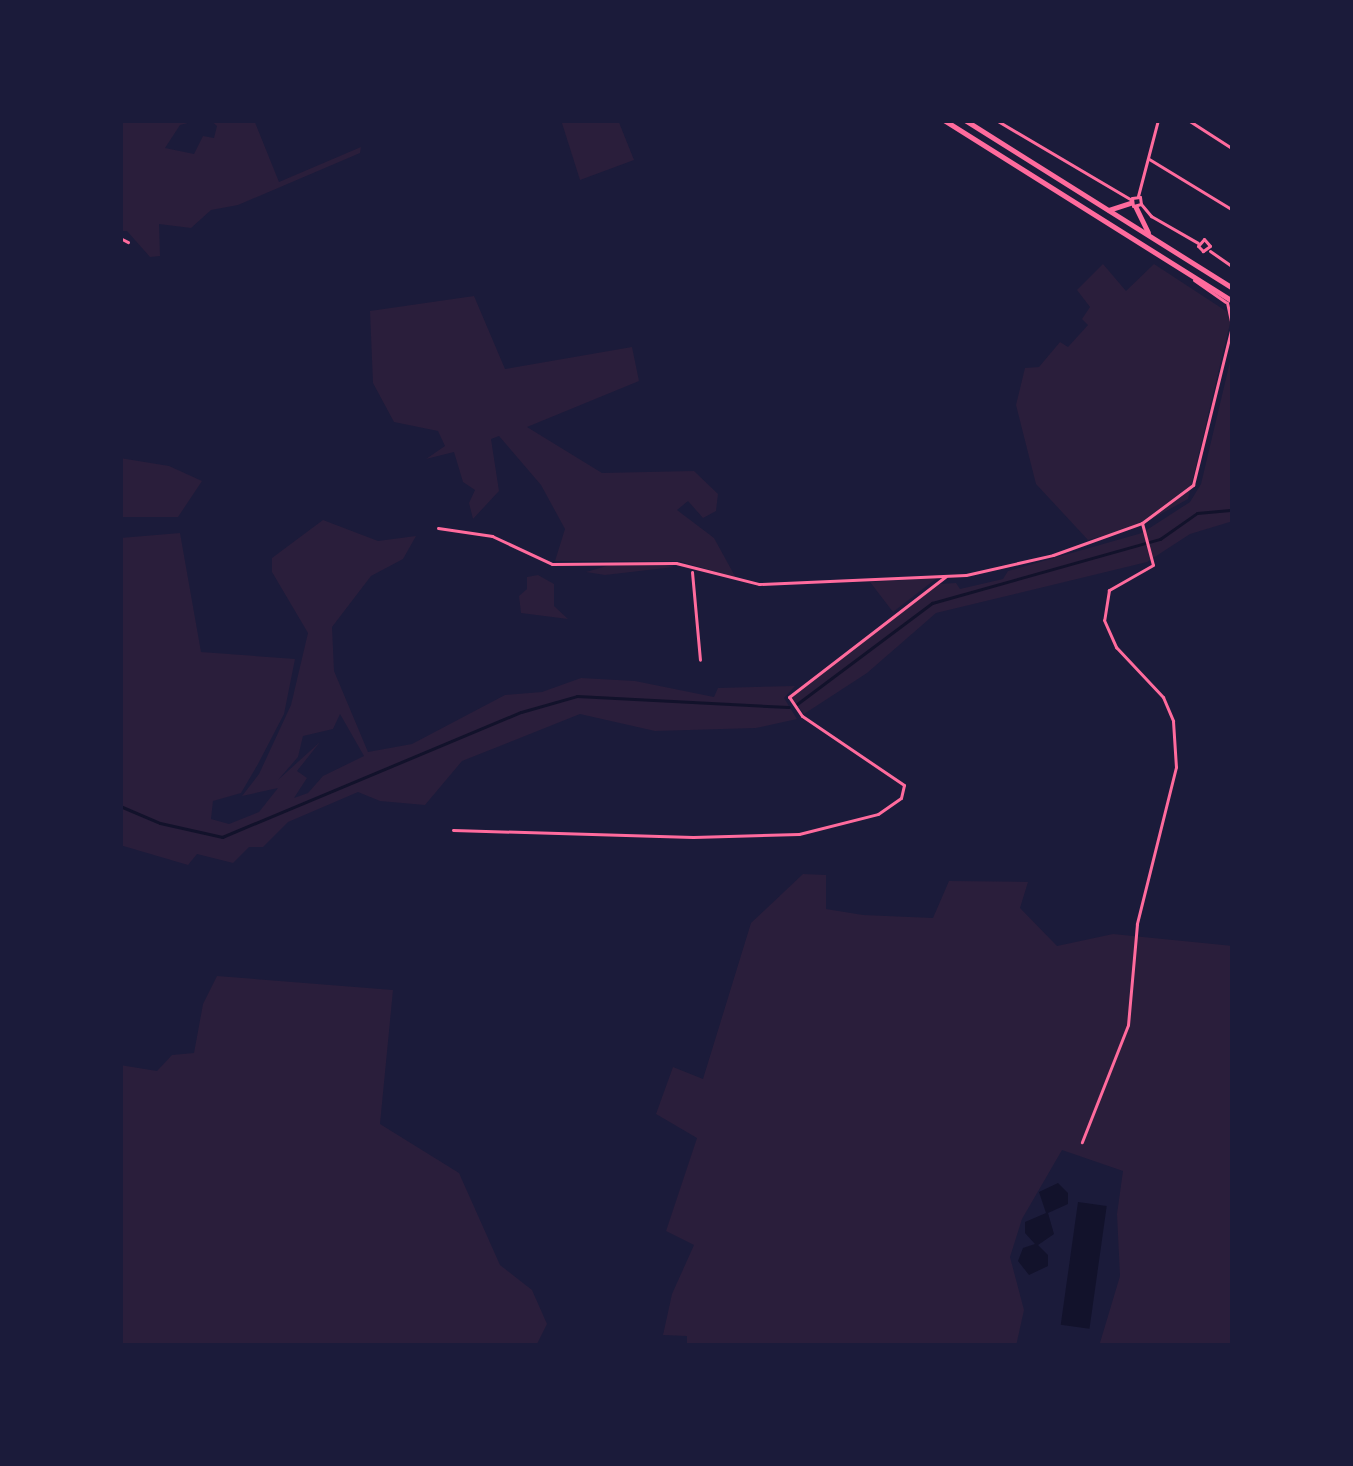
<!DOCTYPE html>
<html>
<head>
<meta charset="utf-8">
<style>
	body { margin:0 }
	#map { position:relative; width:1353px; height:1466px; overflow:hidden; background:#1b1b3a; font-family:Figtree,sans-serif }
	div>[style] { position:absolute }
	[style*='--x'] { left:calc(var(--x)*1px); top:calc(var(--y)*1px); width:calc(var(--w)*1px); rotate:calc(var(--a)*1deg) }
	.green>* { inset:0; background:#2a1e3b }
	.water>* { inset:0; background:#12122b; transform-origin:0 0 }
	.stream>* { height:3px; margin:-1.5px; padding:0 1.5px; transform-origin:1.5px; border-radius:1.5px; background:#12122b }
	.minor>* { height:3px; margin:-1.5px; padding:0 1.5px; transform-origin:1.5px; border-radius:1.5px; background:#ff6b9d }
	.tertiary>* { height:3px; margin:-1.5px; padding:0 1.5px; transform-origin:1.5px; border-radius:1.5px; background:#ff6b9d }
	.primary>* { height:4.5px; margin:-2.25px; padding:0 2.25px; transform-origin:2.25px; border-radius:2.25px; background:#ff6b9d }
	span { translate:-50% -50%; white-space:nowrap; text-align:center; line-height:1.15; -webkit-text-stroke:10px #1b1b3a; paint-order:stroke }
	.frame { position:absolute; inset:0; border:123px solid #1b1b3a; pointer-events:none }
</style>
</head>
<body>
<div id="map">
	<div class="green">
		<div style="clip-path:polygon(120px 120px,199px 120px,180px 125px,165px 148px,194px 154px,203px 136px,214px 138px,217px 126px,210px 120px,254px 120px,279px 182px,361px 147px,360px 153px,238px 205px,211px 210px,191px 228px,159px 224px,160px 256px,150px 257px,127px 231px,120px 231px)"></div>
		<div style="clip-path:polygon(561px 120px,618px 120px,634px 160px,580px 180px)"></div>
		<div style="clip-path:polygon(1103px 264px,1126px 291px,1154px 264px,1232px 315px,1188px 499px,1137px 527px,1088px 540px,1036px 484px,1016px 405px,1025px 368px,1039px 367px,1060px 342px,1068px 347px,1088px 325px,1082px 319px,1090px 307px,1077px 290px)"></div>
		<div style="clip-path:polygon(474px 296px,505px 369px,632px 347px,639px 381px,527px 427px,602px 473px,694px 471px,718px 494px,716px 511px,703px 518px,688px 501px,677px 510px,714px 538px,736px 578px,679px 561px,555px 561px,565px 529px,541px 485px,499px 436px,491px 439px,499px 491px,473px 519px,469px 503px,475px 490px,463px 482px,454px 452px,426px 459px,445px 446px,438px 431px,394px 422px,373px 383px,370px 311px)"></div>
		<div style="clip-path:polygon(1233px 349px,1233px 521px,1190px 534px,1147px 562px,936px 613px,867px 673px,804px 714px,791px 697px,939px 584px,956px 583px,960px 589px,1003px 579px,1008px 571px,1142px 533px,1190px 502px,1201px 484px)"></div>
		<div style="clip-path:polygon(120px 458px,169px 466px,202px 481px,178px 517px,120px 517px)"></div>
		<div style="clip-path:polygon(evenodd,323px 520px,378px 541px,416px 536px,403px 559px,371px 576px,332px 627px,334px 671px,368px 752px,412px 744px,505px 695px,542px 692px,581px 678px,635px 681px,714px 697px,718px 688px,795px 686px,784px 698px,797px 719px,756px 728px,655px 731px,580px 714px,462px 761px,425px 805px,380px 801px,358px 792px,288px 822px,263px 847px,249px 847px,233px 863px,197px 854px,188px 865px,120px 845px,120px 538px,180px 533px,201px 652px,295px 659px,284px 714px,258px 764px,241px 793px,213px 801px,211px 819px,229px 824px,259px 812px,278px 788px,242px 796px,259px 774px,291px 705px,308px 633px,272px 572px,272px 558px,323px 520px,340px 714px,364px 756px,323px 776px,308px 793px,294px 798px,307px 778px,297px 771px,320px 742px,278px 780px,298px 757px,303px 736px,333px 729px,340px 714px)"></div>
		<div style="clip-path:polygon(610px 565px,661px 564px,674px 567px,605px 575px,586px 572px)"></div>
		<div style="clip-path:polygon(538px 575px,554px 584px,554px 606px,568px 619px,521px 613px,519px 596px,527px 589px,527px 577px)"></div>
		<div style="clip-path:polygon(937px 578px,893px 612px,870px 582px)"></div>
		<div style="clip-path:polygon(803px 874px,826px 875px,826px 909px,863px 915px,933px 918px,949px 881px,1028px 882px,1020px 908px,1057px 946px,1113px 934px,1233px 946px,1233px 1346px,1099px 1346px,1120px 1276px,1117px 1214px,1123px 1171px,1062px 1150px,1022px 1219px,1010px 1257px,1024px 1310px,1016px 1346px,687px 1346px,687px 1336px,663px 1335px,672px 1294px,694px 1245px,666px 1231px,697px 1138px,656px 1114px,673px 1067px,703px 1079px,751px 923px)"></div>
		<div style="clip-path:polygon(217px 976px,393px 990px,380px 1124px,459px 1173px,500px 1265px,532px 1290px,547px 1324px,536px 1346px,120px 1346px,120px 1065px,157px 1071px,172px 1055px,194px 1053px,203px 1004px)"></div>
	</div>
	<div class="water">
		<div style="clip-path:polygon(1058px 1183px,1068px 1193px,1068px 1204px,1048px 1213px,1054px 1234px,1038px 1245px,1048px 1255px,1048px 1266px,1029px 1275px,1018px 1261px,1023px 1248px,1035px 1244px,1025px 1233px,1025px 1222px,1046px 1213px,1039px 1192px)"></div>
		<div style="left:1078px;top:1202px;width:29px;height:124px;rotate:8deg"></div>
	</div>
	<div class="stream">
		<div style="--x:797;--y:704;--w:169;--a:-36.8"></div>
		<div style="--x:932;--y:603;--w:237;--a:-15.7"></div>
		<div style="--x:1160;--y:539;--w:45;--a:-35.1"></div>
		<div style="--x:1197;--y:513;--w:36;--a:-5"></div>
		<div style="--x:120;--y:806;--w:43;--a:23"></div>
		<div style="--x:160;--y:823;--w:64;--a:12.7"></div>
		<div style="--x:222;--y:837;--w:324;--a:-22.7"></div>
		<div style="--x:521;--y:712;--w:58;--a:-15.9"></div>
		<div style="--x:577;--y:696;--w:212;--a:3"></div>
	</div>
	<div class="minor">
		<div style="--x:996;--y:120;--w:156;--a:30.5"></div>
		<div style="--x:1188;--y:120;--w:54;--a:32.8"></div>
		<div style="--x:1149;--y:159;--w:98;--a:31.3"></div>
		<div style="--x:1141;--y:204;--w:16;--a:50"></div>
		<div style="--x:1151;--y:216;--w:54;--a:29.9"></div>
		<div style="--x:120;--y:238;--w:9;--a:27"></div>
		<div style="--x:1204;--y:239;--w:9;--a:49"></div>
		<div style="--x:1210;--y:246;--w:9;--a:144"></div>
		<div style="--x:1203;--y:251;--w:7;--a:-135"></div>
		<div style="--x:1198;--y:246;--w:9;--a:-49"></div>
		<div style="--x:1210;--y:251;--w:28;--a:35"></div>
		<div style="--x:1194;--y:280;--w:38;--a:35"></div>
		<div style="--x:438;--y:528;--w:55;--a:8.4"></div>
		<div style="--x:492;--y:536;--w:66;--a:25"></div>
		<div style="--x:552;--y:564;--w:124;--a:-0.5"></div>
		<div style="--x:676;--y:563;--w:86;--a:14.2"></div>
		<div style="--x:759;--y:584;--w:207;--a:-2.5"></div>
		<div style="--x:966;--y:575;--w:89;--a:-12.9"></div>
		<div style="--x:1053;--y:555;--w:95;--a:-19.8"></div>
		<div style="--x:1142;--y:523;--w:43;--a:75.3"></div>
		<div style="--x:1153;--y:565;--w:51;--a:150.4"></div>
		<div style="--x:1109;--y:590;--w:30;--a:99"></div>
		<div style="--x:1104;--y:620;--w:30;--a:66"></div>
		<div style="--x:1116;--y:647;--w:69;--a:46.8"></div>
		<div style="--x:1163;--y:697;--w:26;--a:67"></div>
		<div style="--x:1173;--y:721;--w:46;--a:86.3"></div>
		<div style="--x:1176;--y:767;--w:162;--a:104"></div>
		<div style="--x:1137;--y:924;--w:101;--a:95.1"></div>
		<div style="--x:1128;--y:1025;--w:126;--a:111.5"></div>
		<div style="--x:692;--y:572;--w:88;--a:84.8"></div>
		<div style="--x:453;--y:830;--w:240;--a:1.7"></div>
		<div style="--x:693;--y:837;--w:106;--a:-1.6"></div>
		<div style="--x:799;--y:834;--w:81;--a:-14.2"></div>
		<div style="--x:878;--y:814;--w:28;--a:-35"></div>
		<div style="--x:901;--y:798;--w:13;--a:-77"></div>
		<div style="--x:904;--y:785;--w:123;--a:-145.9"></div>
		<div style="--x:802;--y:716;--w:23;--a:-124"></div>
		<div style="--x:789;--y:697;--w:198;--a:-37.6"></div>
	</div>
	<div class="tertiary">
		<div style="--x:1138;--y:196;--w:79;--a:-75.3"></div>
		<div style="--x:1140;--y:197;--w:7;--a:82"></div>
		<div style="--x:1141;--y:204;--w:8;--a:166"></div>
		<div style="--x:1133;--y:206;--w:8;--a:-97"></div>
		<div style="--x:1132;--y:198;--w:8;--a:-7"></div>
		<div style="--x:1142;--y:523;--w:64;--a:-36.7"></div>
		<div style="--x:1193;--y:485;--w:164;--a:-76.2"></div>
		<div style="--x:1232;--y:326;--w:24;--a:-102"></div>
	</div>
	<div class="primary">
		<div style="--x:944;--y:120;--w:341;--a:32.1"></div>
		<div style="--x:965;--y:120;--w:316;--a:32.1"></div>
		<div style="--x:1136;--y:207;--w:28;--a:64"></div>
		<div style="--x:1109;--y:210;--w:23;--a:-18"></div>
	</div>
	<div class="frame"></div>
</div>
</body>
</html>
